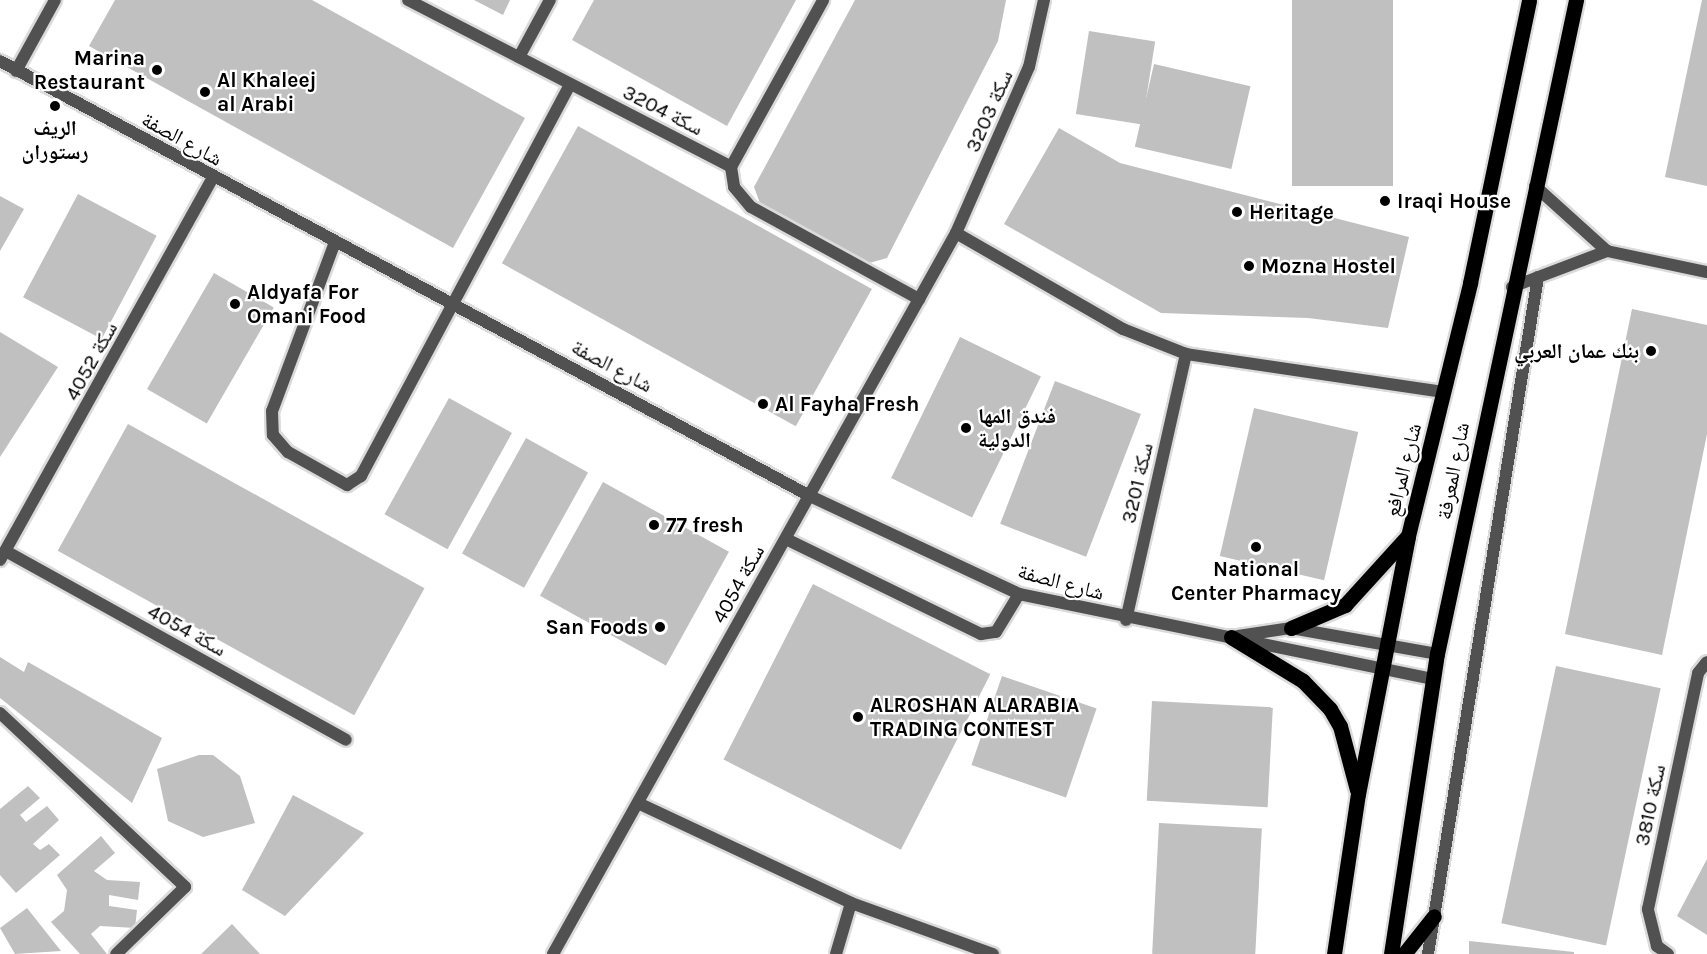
<!DOCTYPE html>
<html>
<head>
<meta charset="utf-8">
<style>
	body { margin:0 }
	#map { position:relative; width:1707px; height:954px; overflow:hidden; background:#fff; font-family:Karla,"Noto Naskh Arabic",sans-serif }
	div>[style] { position:absolute }
	[style*='--x'] { left:calc(var(--x)*1px); top:calc(var(--y)*1px); width:calc(var(--w)*1px); rotate:calc(var(--a)*1deg) }
	.building>* { inset:0; background:#c0c0c0; transform-origin:0 0 }
	.roads { filter:drop-shadow(2px 0 #dbdbdb) drop-shadow(-2px 0 #dbdbdb) drop-shadow(0 2px #dbdbdb) drop-shadow(0 -2px #dbdbdb) }
	.service>* { height:12px; margin:-6px; padding:0 6px; transform-origin:6px; border-radius:6px; background:#515151 }
	.minor>* { height:12px; margin:-6px; padding:0 6px; transform-origin:6px; border-radius:6px; background:#515151 }
	.tertiary>* { height:12px; margin:-6px; padding:0 6px; transform-origin:6px; border-radius:6px; background:#515151 }
	.primary>* { height:15px; margin:-7.5px; padding:0 7.5px; transform-origin:7.5px; border-radius:7.5px; background:#000 }
	.dots>* { width:16px; height:16px; translate:-50% -50%; box-sizing:border-box; border:3px solid #fff; border-radius:50% }
	span { translate:-50% -50%; white-space:nowrap; text-align:center; line-height:1.15; -webkit-text-stroke:4.5px #fff; paint-order:stroke }
	.poi-label { font-size:21px; color:#000; font-weight:700 }
	.right { translate:-100% -50%; text-align:right }
	.left { translate:0 -50%; text-align:left }
	.street-label { font-size:21px; color:#000 }
</style>
</head>
<body>
<div id="map">
	<div class="building">
		<div style="clip-path:polygon(115px 0,312px 0,525px 118px,453px 248px,89px 46px)"></div>
		<div style="clip-path:polygon(474px 0,510px 0,503px 15px)"></div>
		<div style="clip-path:polygon(594px 0,796px 0,727px 126px,572px 40px)"></div>
		<div style="clip-path:polygon(855px 0,1006px 0,998px 41px,887px 258px,866px 264px,764px 214px,754px 187px)"></div>
		<div style="left:1292px;top:0;width:101px;height:186px"></div>
		<div style="clip-path:polygon(1702px 0,1707px 0,1707px 186px,1665px 177px)"></div>
		<div style="left:1089px;top:31px;width:67px;height:84px;rotate:9deg"></div>
		<div style="left:1154px;top:64px;width:99px;height:85px;rotate:13deg"></div>
		<div style="left:578px;top:126px;width:336px;height:157px;rotate:29deg"></div>
		<div style="clip-path:polygon(1059px 128px,1120px 163px,1409px 237px,1388px 328px,1308px 318px,1161px 313px,1004px 224px)"></div>
		<div style="left:78px;top:194px;width:89px;height:117px;rotate:28deg"></div>
		<div style="clip-path:polygon(0 196px,24px 209px,0 251px)"></div>
		<div style="left:214px;top:273px;width:69px;height:134px;rotate:30deg"></div>
		<div style="clip-path:polygon(1632px 309px,1707px 325px,1707px 434px,1662px 655px,1565px 634px)"></div>
		<div style="clip-path:polygon(0 332px,58px 367px,0 457px)"></div>
		<div style="left:960px;top:337px;width:90px;height:157px;rotate:26deg"></div>
		<div style="left:1055px;top:381px;width:92px;height:153px;rotate:21deg"></div>
		<div style="left:449px;top:398px;width:72px;height:133px;rotate:29deg"></div>
		<div style="left:1254px;top:408px;width:107px;height:152px;rotate:13deg"></div>
		<div style="left:128px;top:424px;width:339px;height:145px;rotate:29deg"></div>
		<div style="left:526px;top:438px;width:71px;height:132px;rotate:29deg"></div>
		<div style="left:603px;top:482px;width:144px;height:130px;rotate:29deg"></div>
		<div style="left:813px;top:584px;width:199px;height:197px;rotate:27deg"></div>
		<div style="clip-path:polygon(0 657px,24px 672px,28px 662px,162px 738px,132px 803px,0 698px)"></div>
		<div style="left:1556px;top:666px;width:107px;height:263px;rotate:12deg"></div>
		<div style="left:1002px;top:676px;width:100px;height:94px;rotate:19deg"></div>
		<div style="left:1152px;top:701px;width:121px;height:100px;rotate:3deg"></div>
		<div style="clip-path:polygon(199px 755px,213px 755px,240px 776px,255px 823px,203px 837px,168px 821px,157px 769px)"></div>
		<div style="clip-path:polygon(28px 786px,40px 798px,20px 815px,26px 822px,47px 806px,59px 820px,33px 844px,40px 850px,49px 844px,60px 855px,16px 893px,0 875px,0 809px)"></div>
		<div style="clip-path:polygon(293px 795px,364px 833px,285px 916px,242px 890px)"></div>
		<div style="left:1159px;top:823px;width:103px;height:131px;rotate:3deg"></div>
		<div style="clip-path:polygon(101px 836px,115px 853px,94px 871px,107px 880px,140px 882px,138px 900px,109px 895px,109px 906px,137px 910px,135px 928px,100px 926px,91px 934px,107px 954px,80px 954px,51px 922px,64px 911px,67px 890px,57px 875px)"></div>
		<div style="clip-path:polygon(1707px 859px,1707px 935px,1677px 916px)"></div>
		<div style="clip-path:polygon(27px 908px,61px 951px,15px 954px,0 928px)"></div>
		<div style="clip-path:polygon(232px 924px,260px 954px,201px 954px)"></div>
		<div style="clip-path:polygon(1469px 941px,1574px 952px,1574px 954px,1469px 954px)"></div>
	</div>
	<div class="roads">
		<div class="service">
			<div style="--x:519;--y:57;--w:65;--a:-61.5"></div>
			<div style="--x:731;--y:167;--w:20;--a:81"></div>
			<div style="--x:734;--y:187;--w:26;--a:50"></div>
			<div style="--x:751;--y:207;--w:192;--a:28.7"></div>
			<div style="--x:335;--y:242;--w:180;--a:110.4"></div>
			<div style="--x:272;--y:411;--w:24;--a:88"></div>
			<div style="--x:273;--y:435;--w:23;--a:49"></div>
			<div style="--x:288;--y:452;--w:68;--a:29.2"></div>
			<div style="--x:347;--y:485;--w:17;--a:-33"></div>
			<div style="--x:361;--y:476;--w:444;--a:-61.9"></div>
			<div style="--x:786;--y:539;--w:217;--a:26"></div>
			<div style="--x:981;--y:634;--w:15;--a:-8"></div>
			<div style="--x:996;--y:632;--w:44;--a:-58.8"></div>
			<div style="--x:0;--y:713;--w:254;--a:43.2"></div>
			<div style="--x:185;--y:887;--w:96;--a:135.8"></div>
			<div style="--x:1428;--y:954;--w:686;--a:-80.77"></div>
		</div>
		<div class="minor">
			<div style="--x:408;--y:0;--w:364;--a:27.3"></div>
			<div style="--x:731;--y:167;--w:191;--a:-61.1"></div>
			<div style="--x:16;--y:71;--w:81;--a:-61.2"></div>
			<div style="--x:1535;--y:186;--w:97;--a:42.1"></div>
			<div style="--x:1607;--y:251;--w:102;--a:11.9"></div>
			<div style="--x:956;--y:233;--w:193;--a:29.9"></div>
			<div style="--x:1123;--y:329;--w:68;--a:21.6"></div>
			<div style="--x:1186;--y:354;--w:261;--a:8.4"></div>
			<div style="--x:1512;--y:287;--w:102;--a:-20.8"></div>
			<div style="--x:9;--y:553;--w:385;--a:29"></div>
			<div style="--x:0;--y:560;--w:437;--a:-60.9"></div>
			<div style="--x:1126;--y:620;--w:273;--a:-77.3"></div>
			<div style="--x:638;--y:803;--w:235;--a:25.1"></div>
			<div style="--x:851;--y:903;--w:151;--a:19.8"></div>
			<div style="--x:553;--y:954;--w:826;--a:-60.8"></div>
			<div style="--x:956;--y:233;--w:181;--a:-66.3"></div>
			<div style="--x:1029;--y:67;--w:69;--a:-77.4"></div>
			<div style="--x:836;--y:954;--w:53;--a:-73.6"></div>
			<div style="--x:1668;--y:954;--w:14;--a:-144"></div>
			<div style="--x:1657;--y:946;--w:38;--a:-104"></div>
			<div style="--x:1648;--y:909;--w:241;--a:-78"></div>
			<div style="--x:1698;--y:673;--w:14;--a:-51"></div>
		</div>
		<div class="tertiary">
			<div style="--x:0;--y:61;--w:919;--a:28.24"></div>
			<div style="--x:810;--y:496;--w:231;--a:25.1"></div>
			<div style="--x:1019;--y:594;--w:423;--a:11.6"></div>
			<div style="--x:1238;--y:636;--w:54;--a:-8.6"></div>
			<div style="--x:1291;--y:628;--w:148;--a:10.1"></div>
		</div>
		<div class="primary">
			<div style="--x:1291;--y:628;--w:59;--a:-23.1"></div>
			<div style="--x:1345;--y:605;--w:91;--a:-47.7"></div>
			<div style="--x:1231;--y:637;--w:84;--a:31.4"></div>
			<div style="--x:1303;--y:681;--w:39;--a:46"></div>
			<div style="--x:1330;--y:709;--w:20;--a:60"></div>
			<div style="--x:1340;--y:726;--w:66;--a:75.1"></div>
			<div style="--x:1334;--y:954;--w:162;--a:-81.5"></div>
			<div style="--x:1358;--y:794;--w:263;--a:-79"></div>
			<div style="--x:1408;--y:536;--w:260;--a:-76.2"></div>
			<div style="--x:1470;--y:283;--w:289;--a:-78.2"></div>
			<div style="--x:1391;--y:954;--w:304;--a:-81.3"></div>
			<div style="--x:1437;--y:654;--w:669;--a:-78"></div>
			<div style="--x:1404;--y:954;--w:48;--a:-51.7"></div>
		</div>
	</div>
	<div class="dots">
		<div style="left:157px;top:70px;background:#000"></div>
		<div style="left:205px;top:92px;background:#000"></div>
		<div style="left:55px;top:106px;background:#000"></div>
		<div style="left:1385px;top:201px;background:#000"></div>
		<div style="left:1237px;top:212px;background:#000"></div>
		<div style="left:1249px;top:266px;background:#000"></div>
		<div style="left:235px;top:304px;background:#000"></div>
		<div style="left:1651px;top:351px;background:#000"></div>
		<div style="left:763px;top:404px;background:#000"></div>
		<div style="left:966px;top:428px;background:#000"></div>
		<div style="left:654px;top:525px;background:#000"></div>
		<div style="left:1256px;top:547px;background:#000"></div>
		<div style="left:660px;top:627px;background:#000"></div>
		<div style="left:858px;top:717px;background:#000"></div>
	</div>
	<div class="poi-label">
		<span class="right" style="left:145px;top:70px">Marina<br>Restaurant</span>
		<span class="left" style="left:217px;top:92px">Al Khaleej<br>al Arabi</span>
		<span style="left:55px;top:140px">الریف<br>رستوران</span>
		<span class="left" style="left:1397px;top:201px">Iraqi House</span>
		<span class="left" style="left:1249px;top:212px">Heritage</span>
		<span class="left" style="left:1261px;top:266px">Mozna Hostel</span>
		<span class="left" style="left:247px;top:304px">Aldyafa For<br>Omani Food</span>
		<span class="right" style="left:1639px;top:351px">بنك عمان العربي</span>
		<span class="left" style="left:775px;top:404px">Al Fayha Fresh</span>
		<span class="left" style="left:978px;top:428px">فندق المها<br>الدولية</span>
		<span class="left" style="left:666px;top:525px">77 fresh</span>
		<span style="left:1256px;top:581px">National<br>Center Pharmacy</span>
		<span class="right" style="left:648px;top:627px">San Foods</span>
		<span class="left" style="left:870px;top:717px">ALROSHAN ALARABIA<br>TRADING CONTEST</span>
	</div>
	<div class="street-label">
		<span style="left:663px;top:110px;rotate:27deg">سكة 3204</span>
		<span style="left:989px;top:111px;rotate:-66deg">سكة 3203</span>
		<span style="left:182px;top:139px;rotate:29deg">شارع الصفة</span>
		<span style="left:91px;top:361px;rotate:-61deg">سكة 4052</span>
		<span style="left:612px;top:366px;rotate:28deg">شارع الصفة</span>
		<span style="left:1403px;top:470px;rotate:-76deg">شارع المرافع</span>
		<span style="left:1453px;top:471px;rotate:-79deg">شارع المعرفة</span>
		<span style="left:1137px;top:483px;rotate:-77deg">سكة 3201</span>
		<span style="left:1061px;top:582px;rotate:15deg">شارع الصفة</span>
		<span style="left:738px;top:584px;rotate:-61deg">سكة 4054</span>
		<span style="left:187px;top:630px;rotate:29deg">سكة 4054</span>
		<span style="left:1650px;top:805px;rotate:-78deg">سكة 3810</span>
	</div>
</div>
</body>
</html>
